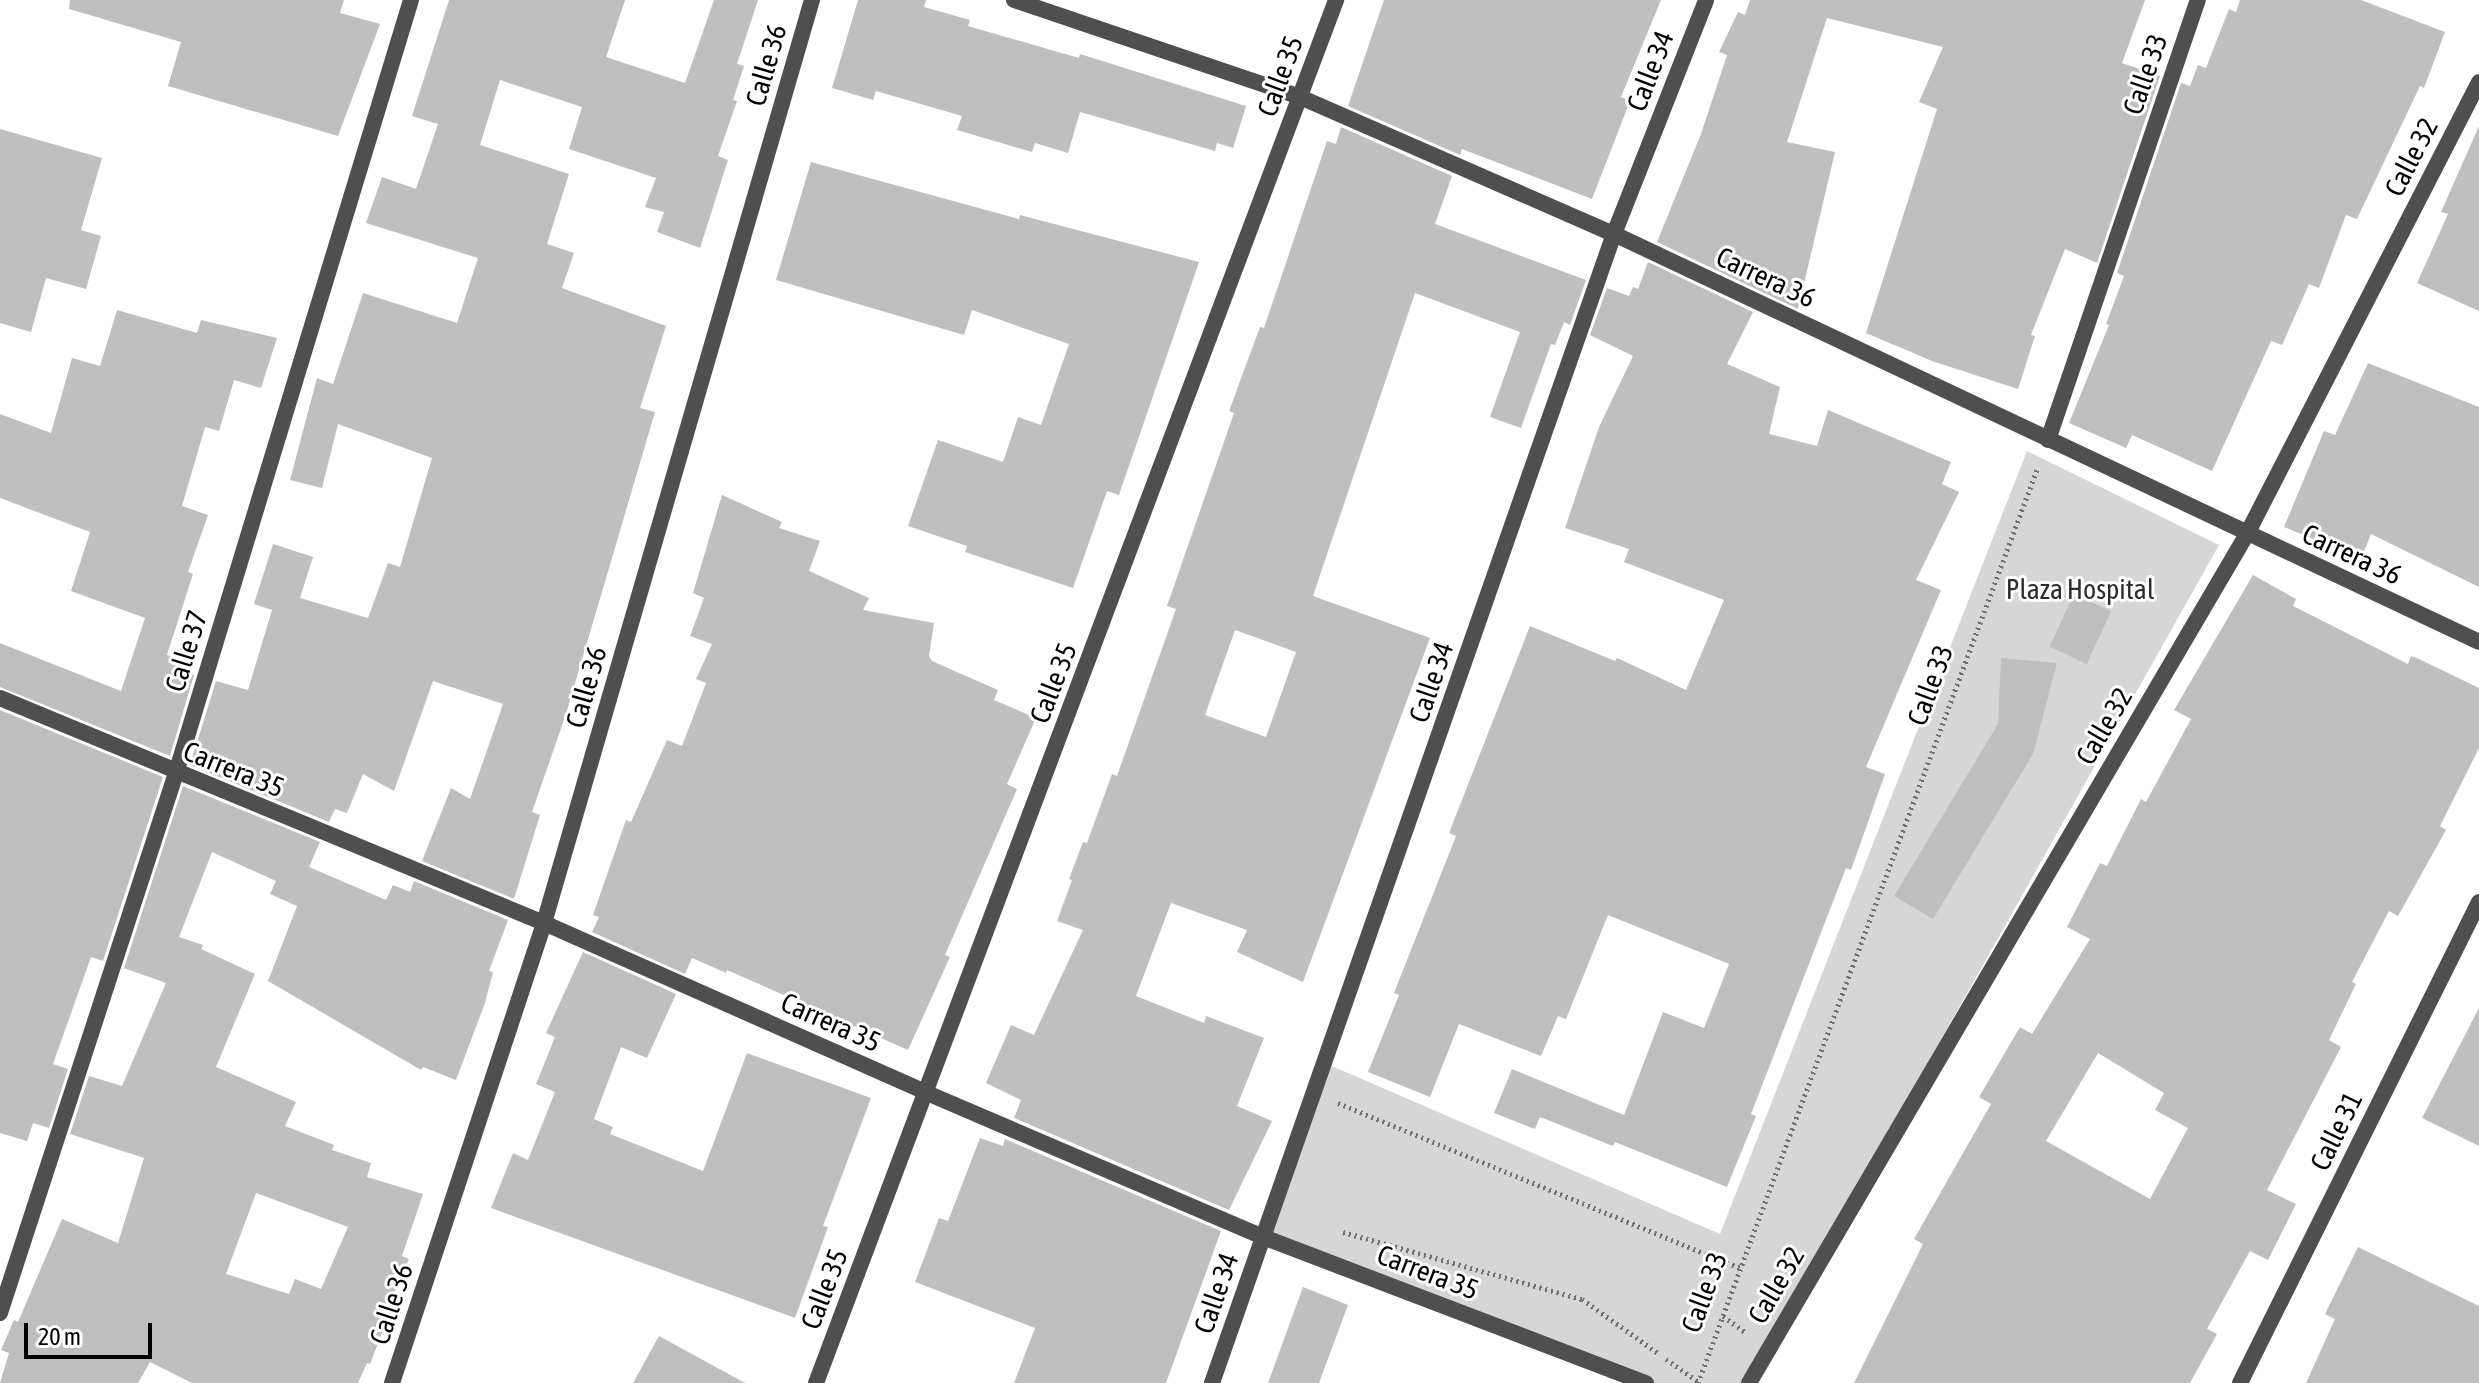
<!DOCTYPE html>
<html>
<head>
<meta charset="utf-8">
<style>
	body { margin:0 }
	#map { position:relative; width:2479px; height:1383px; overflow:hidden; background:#fff; font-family:"Asap Condensed",sans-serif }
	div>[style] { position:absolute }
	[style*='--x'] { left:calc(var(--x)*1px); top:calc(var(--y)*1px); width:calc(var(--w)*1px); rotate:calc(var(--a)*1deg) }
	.green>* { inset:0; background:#d6d6d6 }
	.building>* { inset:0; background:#bfbfbf; transform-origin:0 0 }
	.path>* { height:5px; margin-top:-2.5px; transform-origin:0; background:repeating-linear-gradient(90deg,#717171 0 2px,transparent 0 6px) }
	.minor>* { height:16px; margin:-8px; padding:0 8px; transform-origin:8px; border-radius:8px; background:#4f4f4f }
	.tertiary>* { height:16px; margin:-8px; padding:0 8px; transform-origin:8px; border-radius:8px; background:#4f4f4f }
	span { translate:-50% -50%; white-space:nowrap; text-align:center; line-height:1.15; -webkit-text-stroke:6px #fff; paint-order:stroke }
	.street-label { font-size:28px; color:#000 }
	.park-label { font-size:28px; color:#2d2d2d }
	.scale { position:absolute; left:24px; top:1323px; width:128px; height:36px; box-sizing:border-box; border:4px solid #000; border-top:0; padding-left:10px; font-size:24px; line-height:28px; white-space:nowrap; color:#000; -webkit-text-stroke:6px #fff; paint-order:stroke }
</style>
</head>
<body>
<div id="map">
	<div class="green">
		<div style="clip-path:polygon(2027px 451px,2219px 545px,1748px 1383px,1646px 1383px,1263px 1237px,1327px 1064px,1720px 1234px)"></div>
	</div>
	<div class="building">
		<div style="clip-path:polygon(70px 0,344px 0,340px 13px,380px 24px,338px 136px,168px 86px,181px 42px,69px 9px)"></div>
		<div style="clip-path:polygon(449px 0,625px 0,606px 57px,685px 83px,714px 0,758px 0,737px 64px,744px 66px,733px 100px,737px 101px,718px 156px,728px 160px,700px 248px,657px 232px,664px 212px,645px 207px,656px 178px,569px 149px,582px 107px,500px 80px,480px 145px,569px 174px,547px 244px,574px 253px,562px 288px,666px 326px,640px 408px,655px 412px,566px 714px,532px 812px,540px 815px,514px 899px,422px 861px,451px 788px,470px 799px,503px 704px,433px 681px,394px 791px,363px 774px,347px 813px,335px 809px,329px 822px,190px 765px,216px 681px,248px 690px,272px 610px,254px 604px,273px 544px,313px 557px,300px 598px,368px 618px,388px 563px,400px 567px,432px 458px,338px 424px,322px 488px,290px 480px,317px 378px,333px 384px,363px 293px,457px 323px,478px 258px,366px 223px,382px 177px,416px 189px,438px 124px,412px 116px)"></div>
		<div style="clip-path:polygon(858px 0,926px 0,924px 7px,970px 20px,968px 26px,1079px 58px,1080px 54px,1246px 106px,1233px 148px,1217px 143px,1215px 151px,1080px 112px,1068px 153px,1035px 143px,1032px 152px,957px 130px,962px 116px,876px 91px,873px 100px,832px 88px)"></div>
		<div style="clip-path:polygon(1384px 0,1661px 0,1621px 97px,1630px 101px,1592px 199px,1462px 149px,1460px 155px,1348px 106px)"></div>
		<div style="clip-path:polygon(1750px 0,2145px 0,2122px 63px,2160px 76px,2097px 263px,2065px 249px,2031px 335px,2035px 336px,2018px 389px,1932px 361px,1866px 333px,1937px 109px,1919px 102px,1943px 47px,1827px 18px,1787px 142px,1835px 152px,1798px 309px,1657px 242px,1701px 134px,1727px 55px,1719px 52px,1738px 12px,1745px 15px)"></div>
		<div style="clip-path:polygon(2240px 0,2361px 0,2445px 32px,2424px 88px,2420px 86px,2357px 219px,2346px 215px,2319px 288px,2309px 284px,2282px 345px,2271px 341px,2212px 471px,2132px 435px,2126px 448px,2069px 423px,2109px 325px,2106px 324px,2124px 276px,2117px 273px,2181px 83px,2190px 86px,2198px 65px,2206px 68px,2229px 9px,2236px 12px)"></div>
		<div style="clip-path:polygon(2479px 126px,2479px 311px,2417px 283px,2448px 214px,2441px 212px)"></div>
		<div style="clip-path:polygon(evenodd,1341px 127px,1452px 176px,1435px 224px,1586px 280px,1570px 325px,1564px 322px,1555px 345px,1551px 344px,1521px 428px,1490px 417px,1520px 332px,1415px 293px,1313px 596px,1430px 638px,1303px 982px,1237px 952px,1247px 930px,1171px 903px,1136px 996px,1204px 1023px,1206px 1016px,1264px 1038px,1237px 1106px,1272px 1121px,1229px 1210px,1014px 1118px,1021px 1100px,986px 1083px,1011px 1025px,1034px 1035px,1083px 930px,1057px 921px,1072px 880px,1069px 879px,1083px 842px,1087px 843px,1112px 774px,1117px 776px,1176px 609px,1167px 606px,1234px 413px,1229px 411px,1260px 327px,1264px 328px,1327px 141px,1336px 144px,1341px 127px,1235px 630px,1296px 652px,1266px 737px,1205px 715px,1235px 630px)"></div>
		<div style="clip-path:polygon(0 129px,102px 158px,81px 230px,101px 236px,86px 289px,46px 278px,31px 332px,0 323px)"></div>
		<div style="clip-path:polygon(811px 162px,1019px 219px,1020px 215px,1199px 262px,1119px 495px,1107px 491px,1073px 588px,965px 552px,967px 546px,908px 526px,938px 440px,1003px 462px,1018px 417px,1041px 425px,1069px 344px,972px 310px,964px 335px,776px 280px)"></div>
		<div style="clip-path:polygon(1648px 262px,1753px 312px,1727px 364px,1780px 387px,1769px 434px,1817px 446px,1828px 410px,1951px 462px,1942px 484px,1959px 492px,1916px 580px,1941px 590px,1866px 767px,1885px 774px,1851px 870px,1846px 868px,1751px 1114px,1756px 1116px,1727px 1187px,1615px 1142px,1613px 1146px,1540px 1117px,1535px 1129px,1494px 1113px,1512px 1069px,1624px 1115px,1663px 1012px,1704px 1028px,1729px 964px,1608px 915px,1566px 1019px,1558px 1016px,1541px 1056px,1459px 1024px,1430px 1097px,1368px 1072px,1399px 995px,1394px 993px,1456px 836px,1449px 833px,1530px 626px,1615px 661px,1617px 658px,1686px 690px,1724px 600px,1624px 562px,1629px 549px,1565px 528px,1599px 427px,1633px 356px,1590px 335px,1607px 288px,1629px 296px,1633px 287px,1638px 289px)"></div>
		<div style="clip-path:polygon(117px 310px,197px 333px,201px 320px,277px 338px,261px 388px,234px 380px,219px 431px,205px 427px,182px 506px,208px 515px,188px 572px,193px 574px,167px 655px,183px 660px,179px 670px,194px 675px,170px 756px,0 687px,0 643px,121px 691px,145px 618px,71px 591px,90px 532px,0 498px,0 414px,51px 433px,72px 358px,100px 366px)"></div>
		<div style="clip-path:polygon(2368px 363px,2479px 407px,2479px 587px,2371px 534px,2361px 559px,2284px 527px,2324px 431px,2335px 435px)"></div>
		<div style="clip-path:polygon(722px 495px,782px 522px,779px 528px,820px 541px,809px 571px,869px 598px,863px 610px,934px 623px,929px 656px,932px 661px,998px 690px,994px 700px,1036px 718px,1007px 784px,1017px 789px,945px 955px,950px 957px,908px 1050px,727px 970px,726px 973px,692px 958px,685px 974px,592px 932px,599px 917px,593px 915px,626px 820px,631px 822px,667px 740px,682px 746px,706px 683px,696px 679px,712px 644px,690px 636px,704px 598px,693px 593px)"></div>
		<div style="clip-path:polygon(evenodd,2253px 575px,2296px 599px,2293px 606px,2408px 664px,2411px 656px,2419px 659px,2479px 688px,2479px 748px,2440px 826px,2446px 830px,2398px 916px,2389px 911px,2352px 982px,2356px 984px,2329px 1040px,2341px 1047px,2267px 1190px,2296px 1204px,2268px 1260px,2250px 1251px,2207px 1329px,2217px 1334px,2190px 1383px,1854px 1383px,1923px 1244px,1914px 1239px,1991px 1104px,1979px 1097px,2020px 1027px,2032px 1034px,2090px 939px,2067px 927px,2100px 863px,2107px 866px,2141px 799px,2146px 802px,2191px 719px,2174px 710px,2253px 575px,2098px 1053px,2164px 1093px,2155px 1110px,2188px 1128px,2150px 1199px,2046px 1141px,2098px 1053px)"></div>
		<div style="left:2074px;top:594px;width:41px;height:58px;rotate:25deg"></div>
		<div style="clip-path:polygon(2001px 658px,2057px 663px,2033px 754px,1933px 919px,1894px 896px,1998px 724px)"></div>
		<div style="clip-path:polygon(0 710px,163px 777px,103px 961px,91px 957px,53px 1064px,68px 1069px,49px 1128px,33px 1123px,27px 1141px,0 1133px)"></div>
		<div style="clip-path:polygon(evenodd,183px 786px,320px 842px,309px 867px,386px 900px,393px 885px,410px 892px,414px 881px,508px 920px,489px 971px,493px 972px,485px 1003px,456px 1080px,423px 1067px,421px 1070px,268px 981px,297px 906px,270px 894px,276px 881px,212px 852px,179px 937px,203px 945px,201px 949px,255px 974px,216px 1067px,296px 1102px,285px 1126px,334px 1145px,332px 1150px,371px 1163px,367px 1177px,423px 1194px,402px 1256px,409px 1259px,385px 1314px,389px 1315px,370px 1364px,367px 1363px,358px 1383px,192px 1383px,150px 1362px,138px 1383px,0 1383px,9px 1353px,1px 1350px,14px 1320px,18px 1322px,62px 1219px,118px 1243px,144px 1158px,70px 1134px,89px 1076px,122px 1086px,166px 983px,124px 968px,183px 786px,256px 1193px,348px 1227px,321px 1289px,295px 1279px,289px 1294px,226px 1274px,256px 1193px)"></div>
		<div style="clip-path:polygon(583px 952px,676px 994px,647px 1058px,621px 1047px,594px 1119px,613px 1127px,610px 1134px,703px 1171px,747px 1053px,871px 1098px,823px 1226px,828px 1227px,795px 1318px,491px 1208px,513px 1153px,528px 1160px,555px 1092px,536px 1084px,555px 1037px,546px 1033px)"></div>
		<div style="clip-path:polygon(2479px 1008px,2479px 1146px,2422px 1118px)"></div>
		<div style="clip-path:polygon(980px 1138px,1003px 1146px,1005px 1139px,1221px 1231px,1166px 1383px,1014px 1383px,1035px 1328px,915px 1282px,939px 1218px,948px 1221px)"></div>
		<div style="clip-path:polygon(2358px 1247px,2479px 1306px,2479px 1383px,2306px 1383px,2335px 1319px,2325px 1314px)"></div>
		<div style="clip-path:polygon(1303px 1287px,1348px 1305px,1319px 1383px,1268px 1383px)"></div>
		<div style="clip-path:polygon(659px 1336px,745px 1383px,633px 1383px)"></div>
	</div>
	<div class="path">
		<div style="--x:1338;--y:1103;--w:435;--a:22.3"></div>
		<div style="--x:1343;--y:1232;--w:248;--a:15.7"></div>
		<div style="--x:1582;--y:1299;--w:93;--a:35.4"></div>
		<div style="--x:1723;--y:1316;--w:27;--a:36"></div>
		<div style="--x:1666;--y:1359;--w:39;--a:35"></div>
		<div style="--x:1698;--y:1383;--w:977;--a:-69.64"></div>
	</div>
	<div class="minor">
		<div style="--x:1014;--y:0;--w:302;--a:18.7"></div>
		<div style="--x:1300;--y:97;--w:343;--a:23.6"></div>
		<div style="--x:1614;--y:234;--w:956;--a:25.25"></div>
		<div style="--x:2048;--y:440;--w:465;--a:-71.2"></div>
		<div style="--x:0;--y:698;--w:589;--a:22.47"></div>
		<div style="--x:544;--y:923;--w:419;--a:23.9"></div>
		<div style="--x:927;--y:1093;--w:366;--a:23.2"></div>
		<div style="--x:1263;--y:1237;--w:410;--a:20.9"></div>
		<div style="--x:392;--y:1383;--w:484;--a:-71.7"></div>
		<div style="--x:544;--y:923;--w:961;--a:-73.81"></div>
		<div style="--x:1212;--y:1383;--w:1217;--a:-70.72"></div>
		<div style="--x:1614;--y:234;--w:251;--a:-68.5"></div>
		<div style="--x:1749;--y:1383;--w:984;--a:-59.61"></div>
		<div style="--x:2247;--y:534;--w:508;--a:-62.83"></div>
		<div style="--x:2240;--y:1383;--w:537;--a:-63.58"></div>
	</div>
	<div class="tertiary">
		<div style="--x:0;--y:1313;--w:568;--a:-71.95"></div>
		<div style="--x:176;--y:773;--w:808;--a:-73.09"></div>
		<div style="--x:816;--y:1383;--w:1478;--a:-69.39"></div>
	</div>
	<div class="street-label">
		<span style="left:766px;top:65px;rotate:-74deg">Calle 36</span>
		<span style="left:1650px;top:71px;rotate:-69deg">Calle 34</span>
		<span style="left:2145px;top:74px;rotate:-71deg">Calle 33</span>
		<span style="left:1280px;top:76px;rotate:-70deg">Calle 35</span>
		<span style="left:2411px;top:157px;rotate:-63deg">Calle 32</span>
		<span style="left:1766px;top:277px;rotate:25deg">Carrera 36</span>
		<span style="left:2352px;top:554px;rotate:25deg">Carrera 36</span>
		<span style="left:186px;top:651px;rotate:-73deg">Calle 37</span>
		<span style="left:1431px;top:682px;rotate:-71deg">Calle 34</span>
		<span style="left:1053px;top:683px;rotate:-69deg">Calle 35</span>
		<span style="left:1930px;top:685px;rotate:-70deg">Calle 33</span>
		<span style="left:586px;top:687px;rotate:-74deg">Calle 36</span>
		<span style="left:2104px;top:726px;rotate:-60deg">Calle 32</span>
		<span style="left:234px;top:769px;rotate:22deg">Carrera 35</span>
		<span style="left:831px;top:1022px;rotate:24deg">Carrera 35</span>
		<span style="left:2336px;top:1131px;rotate:-64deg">Calle 31</span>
		<span style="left:1428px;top:1272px;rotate:21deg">Carrera 35</span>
		<span style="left:1776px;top:1285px;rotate:-60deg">Calle 32</span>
		<span style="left:824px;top:1289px;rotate:-69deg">Calle 35</span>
		<span style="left:1704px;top:1292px;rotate:-70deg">Calle 33</span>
		<span style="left:1216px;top:1293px;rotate:-71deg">Calle 34</span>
		<span style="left:391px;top:1304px;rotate:-72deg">Calle 36</span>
	</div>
	<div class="park-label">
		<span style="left:2080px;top:589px">Plaza Hospital</span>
	</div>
	<div class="scale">20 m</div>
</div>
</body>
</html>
